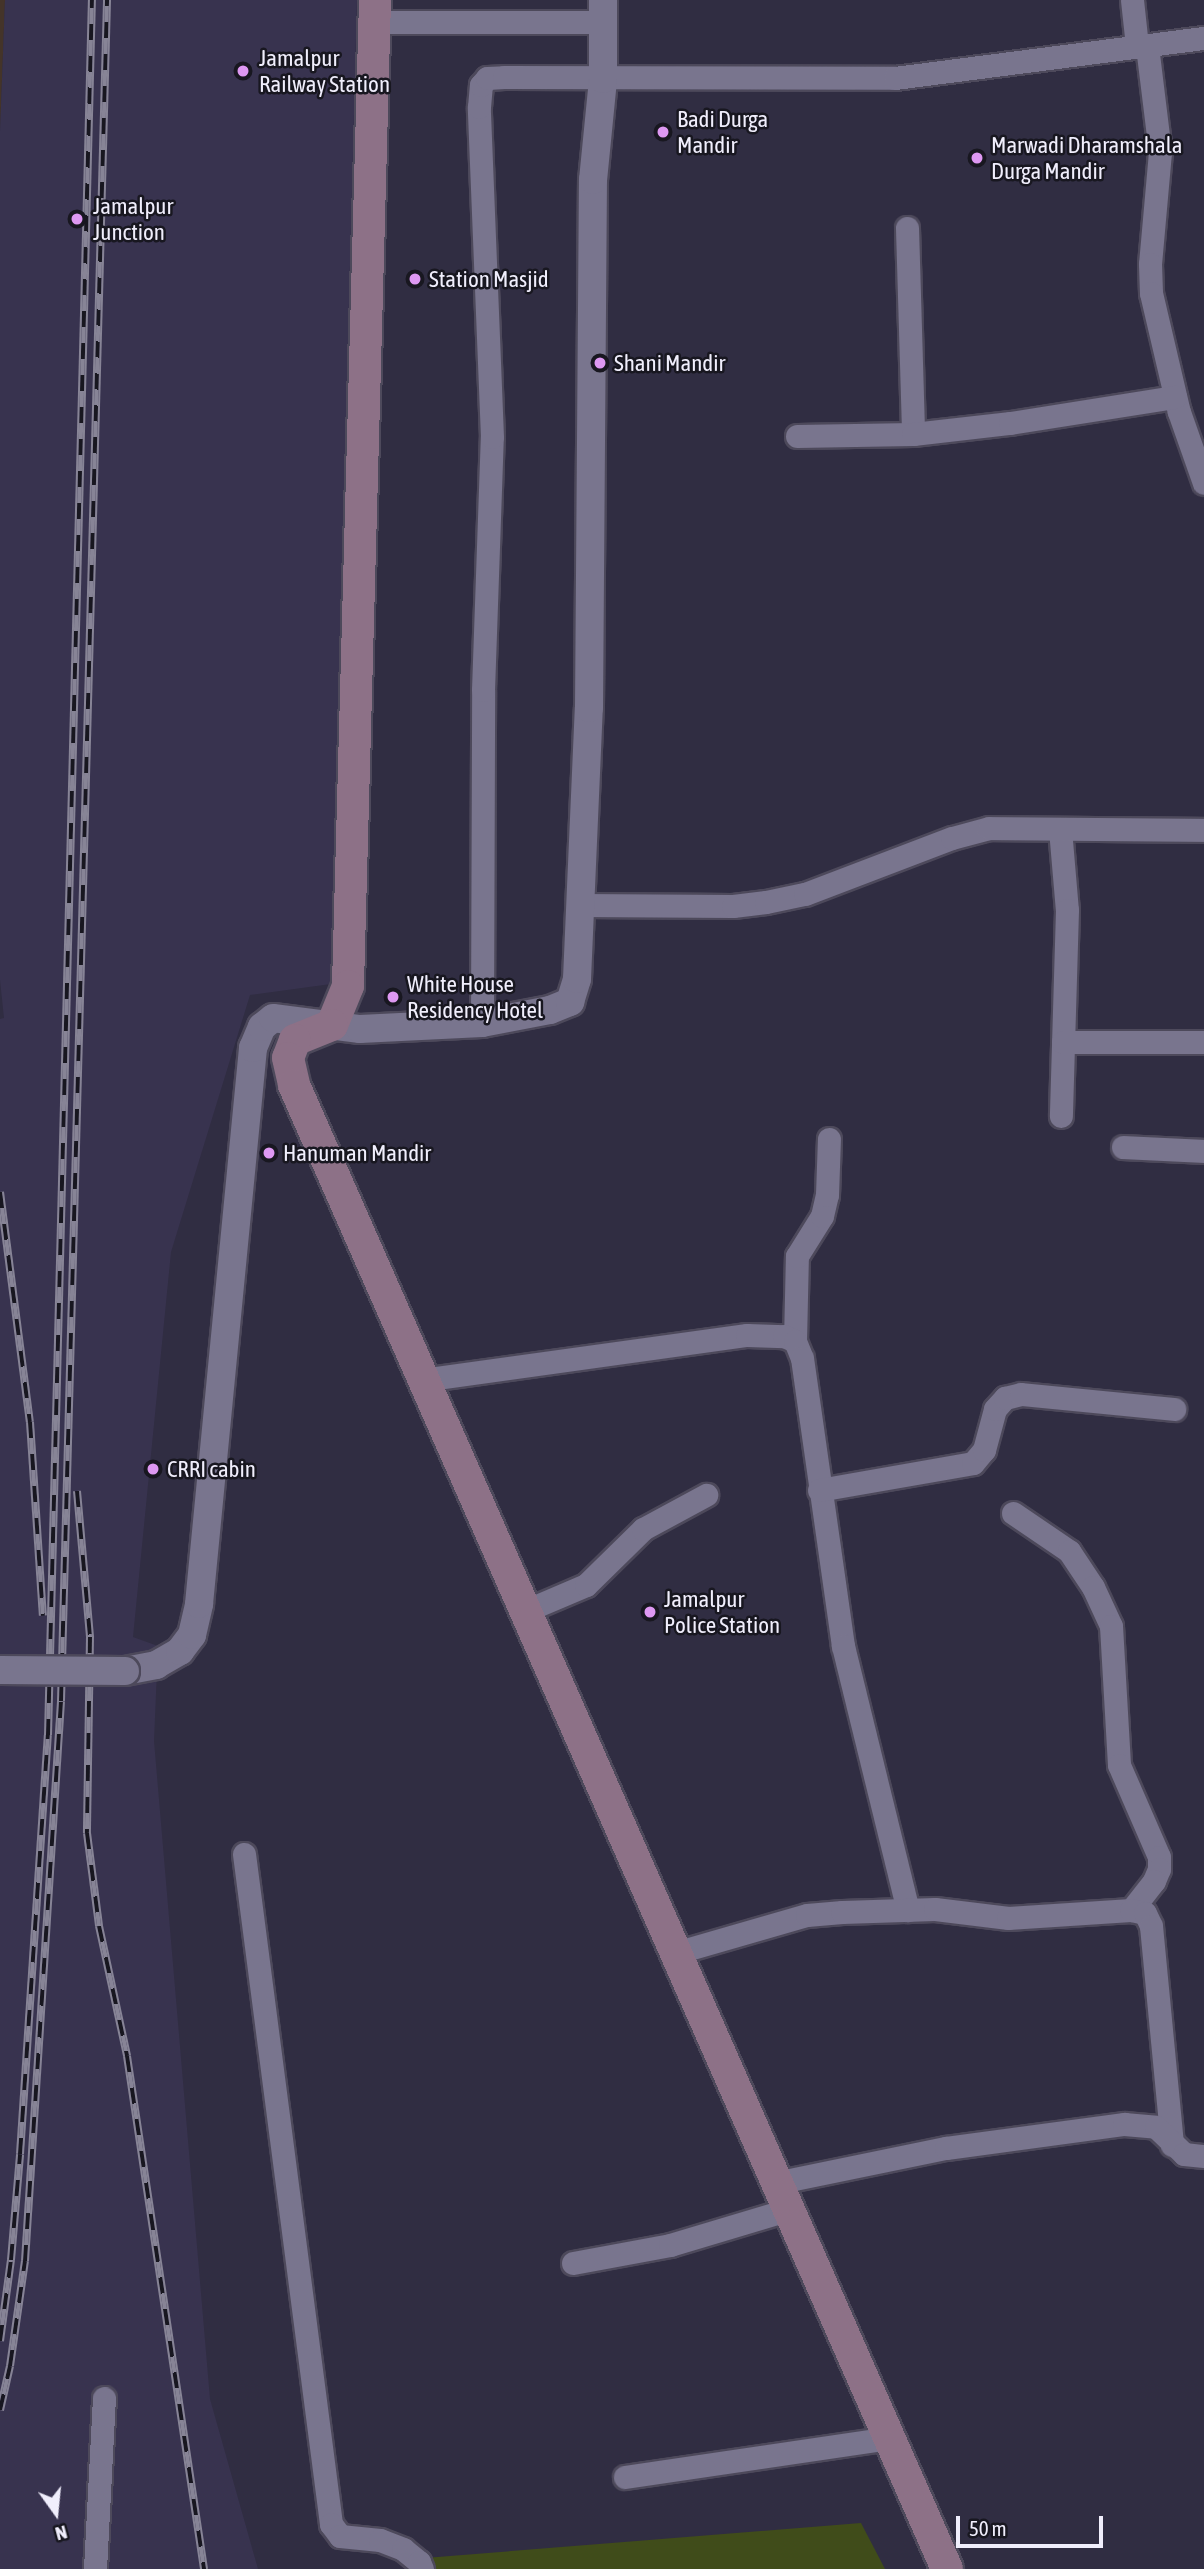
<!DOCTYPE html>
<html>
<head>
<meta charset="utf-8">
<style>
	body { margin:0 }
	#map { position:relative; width:1204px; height:2569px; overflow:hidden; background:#302d42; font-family:"Asap Condensed",sans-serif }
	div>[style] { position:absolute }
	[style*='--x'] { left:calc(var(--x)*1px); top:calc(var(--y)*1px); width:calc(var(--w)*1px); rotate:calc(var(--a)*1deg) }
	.industrial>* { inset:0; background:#443429 }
	.built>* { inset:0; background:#38334f }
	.green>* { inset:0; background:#404c1a }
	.roads { filter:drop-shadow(2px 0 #4d495b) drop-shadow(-2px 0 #4d495b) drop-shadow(0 2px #4d495b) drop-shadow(0 -2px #4d495b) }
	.minor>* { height:23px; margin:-11.5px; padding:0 11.5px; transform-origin:11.5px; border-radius:11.5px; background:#79758e }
	.tertiary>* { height:28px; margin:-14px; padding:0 14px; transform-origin:14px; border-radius:14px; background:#79758e }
	.secondary>* { height:32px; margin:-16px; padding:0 16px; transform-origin:16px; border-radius:16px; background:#8d7187 }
	.rail>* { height:8px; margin-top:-4px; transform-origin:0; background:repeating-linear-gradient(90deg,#181720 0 16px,#878496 0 32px); box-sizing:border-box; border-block:2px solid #878496 }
	.bridges { filter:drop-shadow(2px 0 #4d495b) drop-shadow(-2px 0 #4d495b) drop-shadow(0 2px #4d495b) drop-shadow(0 -2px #4d495b) }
	.tertiary-bridge>* { height:28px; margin:-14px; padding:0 14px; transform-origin:14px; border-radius:14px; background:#79758e }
	.dots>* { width:19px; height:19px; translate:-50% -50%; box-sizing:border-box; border:4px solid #181720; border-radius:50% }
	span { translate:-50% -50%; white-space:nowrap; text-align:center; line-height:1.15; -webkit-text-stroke:5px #181720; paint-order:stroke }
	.poi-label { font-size:23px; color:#f0eefc }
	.left { translate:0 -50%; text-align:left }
	.north { position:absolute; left:21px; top:2478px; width:70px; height:70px; -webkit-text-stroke:5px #181720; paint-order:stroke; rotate:165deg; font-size:19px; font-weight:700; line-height:28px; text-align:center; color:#f0eefc }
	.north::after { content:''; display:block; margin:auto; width:24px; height:32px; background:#f0eefc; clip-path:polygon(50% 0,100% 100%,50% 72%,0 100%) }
	.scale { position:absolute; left:956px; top:2516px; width:147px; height:32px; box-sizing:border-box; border:4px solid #f0eefc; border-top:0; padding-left:9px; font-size:21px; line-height:24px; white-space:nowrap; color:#f0eefc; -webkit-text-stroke:5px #181720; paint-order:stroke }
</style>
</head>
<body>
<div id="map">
	<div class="industrial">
		<div style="clip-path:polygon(0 0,5px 0,0 132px)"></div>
	</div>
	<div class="built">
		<div style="clip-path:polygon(5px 0,357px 0,331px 984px,250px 995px,171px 1252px,133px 1637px,158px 1646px,154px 1741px,210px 2399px,258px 2569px,0 2569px,0 1019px,4px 1018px,0 980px,0 132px)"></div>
	</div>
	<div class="green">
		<div style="clip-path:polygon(861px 2523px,885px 2569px,428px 2569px,425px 2558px)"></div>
	</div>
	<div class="roads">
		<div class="minor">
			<div style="--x:1132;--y:0;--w:46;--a:83.8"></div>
			<div style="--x:374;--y:22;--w:228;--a:0"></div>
			<div style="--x:1147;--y:46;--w:107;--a:83"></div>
			<div style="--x:1160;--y:152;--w:112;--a:95.1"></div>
			<div style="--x:1150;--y:264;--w:29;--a:88"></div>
			<div style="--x:1151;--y:293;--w:122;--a:76.8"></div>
			<div style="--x:1179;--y:412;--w:75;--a:70.6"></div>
			<div style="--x:907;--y:228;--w:206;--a:88.3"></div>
			<div style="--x:797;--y:436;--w:116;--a:-1"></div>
			<div style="--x:913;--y:434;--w:98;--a:-6.5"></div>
			<div style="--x:1010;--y:423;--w:167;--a:-9"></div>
			<div style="--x:1060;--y:829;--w:81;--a:85.1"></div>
			<div style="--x:1067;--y:910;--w:206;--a:91.7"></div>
			<div style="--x:580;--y:905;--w:153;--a:0.4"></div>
			<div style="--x:733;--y:906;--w:33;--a:-7"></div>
			<div style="--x:766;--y:902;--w:40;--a:-12"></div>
			<div style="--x:805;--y:894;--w:157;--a:-20.9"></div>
			<div style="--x:952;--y:838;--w:38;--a:-15"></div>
			<div style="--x:989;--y:828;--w:215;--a:0.5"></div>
			<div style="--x:482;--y:1023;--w:333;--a:-89.8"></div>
			<div style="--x:483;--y:690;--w:253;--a:-88"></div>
			<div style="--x:492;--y:437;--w:330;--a:-92.3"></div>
			<div style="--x:479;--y:107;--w:22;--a:-85"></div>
			<div style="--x:481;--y:85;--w:9;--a:-49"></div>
			<div style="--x:487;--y:78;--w:17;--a:-3"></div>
			<div style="--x:504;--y:77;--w:391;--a:0.1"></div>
			<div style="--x:895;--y:78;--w:312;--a:-7.4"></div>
			<div style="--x:1063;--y:1042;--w:141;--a:0"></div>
			<div style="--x:1123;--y:1147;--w:81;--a:2.8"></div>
			<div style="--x:795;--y:1341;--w:85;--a:-88.7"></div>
			<div style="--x:797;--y:1256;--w:47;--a:-58"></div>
			<div style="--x:822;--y:1216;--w:22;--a:-77"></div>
			<div style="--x:827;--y:1195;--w:56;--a:-88"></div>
			<div style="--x:422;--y:1380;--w:328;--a:-7.9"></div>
			<div style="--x:747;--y:1335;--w:37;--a:2"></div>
			<div style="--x:784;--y:1336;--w:12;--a:24"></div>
			<div style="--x:795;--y:1341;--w:18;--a:68"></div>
			<div style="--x:802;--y:1358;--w:291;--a:81.9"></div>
			<div style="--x:843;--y:1646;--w:272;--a:76.2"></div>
			<div style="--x:819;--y:1490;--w:156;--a:-9.9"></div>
			<div style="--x:973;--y:1463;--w:17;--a:-50"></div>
			<div style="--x:984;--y:1450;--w:42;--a:-75"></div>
			<div style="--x:995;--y:1409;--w:15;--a:-48"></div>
			<div style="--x:1005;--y:1398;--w:16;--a:-14"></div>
			<div style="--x:1021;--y:1394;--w:154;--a:5.6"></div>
			<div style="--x:1013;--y:1513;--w:68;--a:34.2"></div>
			<div style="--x:1069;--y:1551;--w:43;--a:56.3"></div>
			<div style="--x:1093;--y:1587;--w:43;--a:65.2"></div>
			<div style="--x:1111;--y:1626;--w:139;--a:86.7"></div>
			<div style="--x:1119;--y:1765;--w:100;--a:66.5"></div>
			<div style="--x:1159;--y:1857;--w:12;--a:90"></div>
			<div style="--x:1159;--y:1869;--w:13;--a:113"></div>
			<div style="--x:1154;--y:1881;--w:37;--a:128"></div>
			<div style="--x:525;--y:1611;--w:66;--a:-23.1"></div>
			<div style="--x:586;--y:1585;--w:80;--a:-44.5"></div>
			<div style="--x:643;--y:1529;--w:72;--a:-28.4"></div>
			<div style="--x:244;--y:1854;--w:676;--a:82.6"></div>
			<div style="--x:331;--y:2524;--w:15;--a:53"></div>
			<div style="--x:340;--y:2536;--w:40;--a:5.7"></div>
			<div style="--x:380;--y:2540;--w:25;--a:21"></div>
			<div style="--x:403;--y:2549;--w:21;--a:39"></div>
			<div style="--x:419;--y:2562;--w:8;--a:67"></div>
			<div style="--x:675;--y:1953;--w:137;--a:-16.1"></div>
			<div style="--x:807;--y:1915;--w:35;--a:-5"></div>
			<div style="--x:842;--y:1912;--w:93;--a:-1.8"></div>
			<div style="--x:935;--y:1909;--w:74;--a:7"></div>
			<div style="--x:1008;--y:1918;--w:123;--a:-3.7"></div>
			<div style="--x:1131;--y:1910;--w:14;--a:12"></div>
			<div style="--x:1145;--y:1913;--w:14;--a:65"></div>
			<div style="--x:1151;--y:1926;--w:220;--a:84.5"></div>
			<div style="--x:775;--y:2183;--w:175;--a:-11.6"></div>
			<div style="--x:946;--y:2148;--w:180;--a:-7.7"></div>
			<div style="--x:1124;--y:2124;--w:32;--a:5"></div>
			<div style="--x:1156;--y:2127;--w:39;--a:44"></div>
			<div style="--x:1184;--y:2154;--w:20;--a:6"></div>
			<div style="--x:573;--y:2263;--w:99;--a:-10.5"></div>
			<div style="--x:670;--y:2245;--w:122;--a:-16.7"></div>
			<div style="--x:625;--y:2477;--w:267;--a:-8.4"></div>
			<div style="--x:95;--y:2569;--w:171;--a:-87"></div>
		</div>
		<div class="tertiary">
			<div style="--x:125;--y:1671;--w:32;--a:-11"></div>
			<div style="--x:156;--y:1665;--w:28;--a:-30"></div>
			<div style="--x:180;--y:1651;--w:20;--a:-53"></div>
			<div style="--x:192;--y:1635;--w:32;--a:-77"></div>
			<div style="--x:199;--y:1604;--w:559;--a:-84.45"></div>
			<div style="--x:253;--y:1048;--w:23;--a:-67"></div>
			<div style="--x:262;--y:1027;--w:14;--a:-39"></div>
			<div style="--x:273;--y:1018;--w:88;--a:7.2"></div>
			<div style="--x:360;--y:1029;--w:122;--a:-2.8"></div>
			<div style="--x:482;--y:1023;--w:69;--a:-10.8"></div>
			<div style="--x:550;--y:1010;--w:22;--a:-22"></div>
			<div style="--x:570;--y:1002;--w:24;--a:-73"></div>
			<div style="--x:577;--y:979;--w:271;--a:-87.5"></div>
			<div style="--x:589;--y:708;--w:528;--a:-89.57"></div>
			<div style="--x:593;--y:180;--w:101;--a:-84.3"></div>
			<div style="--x:603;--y:79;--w:79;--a:-90"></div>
		</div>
		<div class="secondary">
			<div style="--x:375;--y:0;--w:986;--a:91.57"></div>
			<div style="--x:348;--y:986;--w:42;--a:112.3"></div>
			<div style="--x:332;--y:1025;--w:40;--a:158"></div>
			<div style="--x:295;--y:1040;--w:19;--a:111"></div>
			<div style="--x:288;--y:1058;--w:28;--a:77"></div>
			<div style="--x:294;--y:1085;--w:1621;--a:66.25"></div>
		</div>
	</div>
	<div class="rail">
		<div style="--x:0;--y:1192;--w:232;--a:82.6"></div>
		<div style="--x:30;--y:1422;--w:194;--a:86.2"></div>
		<div style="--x:77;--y:1491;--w:147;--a:84.9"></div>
		<div style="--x:90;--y:1637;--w:196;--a:90.9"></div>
		<div style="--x:87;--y:1833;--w:94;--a:82.6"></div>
		<div style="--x:99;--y:1926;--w:133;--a:77.8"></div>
		<div style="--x:127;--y:2056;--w:519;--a:81.46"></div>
		<div style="--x:0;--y:2341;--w:82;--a:-82.3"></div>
		<div style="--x:11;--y:2260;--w:106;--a:-85.1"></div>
		<div style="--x:20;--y:2154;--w:420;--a:-86.2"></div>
		<div style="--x:48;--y:1735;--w:1736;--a:-88.55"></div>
		<div style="--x:0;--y:2410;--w:45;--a:-77.2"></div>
		<div style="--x:10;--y:2366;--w:106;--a:-81.9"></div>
		<div style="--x:25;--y:2261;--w:561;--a:-86.32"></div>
		<div style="--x:61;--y:1701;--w:1702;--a:-88.45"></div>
	</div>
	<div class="bridges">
		<div class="tertiary-bridge">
			<div style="--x:0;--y:1670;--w:125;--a:0.5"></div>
		</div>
	</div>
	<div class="dots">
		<div style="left:243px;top:71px;background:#de98f2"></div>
		<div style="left:663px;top:132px;background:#de98f2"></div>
		<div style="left:977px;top:158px;background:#de98f2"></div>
		<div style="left:77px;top:219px;background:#de98f2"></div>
		<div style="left:415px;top:279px;background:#de98f2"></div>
		<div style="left:600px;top:363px;background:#de98f2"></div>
		<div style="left:393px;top:997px;background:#de98f2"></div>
		<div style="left:269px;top:1153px;background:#de98f2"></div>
		<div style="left:153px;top:1469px;background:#de98f2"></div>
		<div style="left:650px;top:1612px;background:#de98f2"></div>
	</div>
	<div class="poi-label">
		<span class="left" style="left:259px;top:71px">Jamalpur<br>Railway Station</span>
		<span class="left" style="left:677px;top:132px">Badi Durga<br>Mandir</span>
		<span class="left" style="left:991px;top:158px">Marwadi Dharamshala<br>Durga Mandir</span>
		<span class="left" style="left:93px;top:219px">Jamalpur<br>Junction</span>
		<span class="left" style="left:429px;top:279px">Station Masjid</span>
		<span class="left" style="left:614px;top:363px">Shani Mandir</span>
		<span class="left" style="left:407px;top:997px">White House<br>Residency Hotel</span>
		<span class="left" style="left:283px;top:1153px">Hanuman Mandir</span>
		<span class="left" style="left:167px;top:1469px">CRRI cabin</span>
		<span class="left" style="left:664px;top:1612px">Jamalpur<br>Police Station</span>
	</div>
	<div class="north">N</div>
	<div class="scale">50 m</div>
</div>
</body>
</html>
